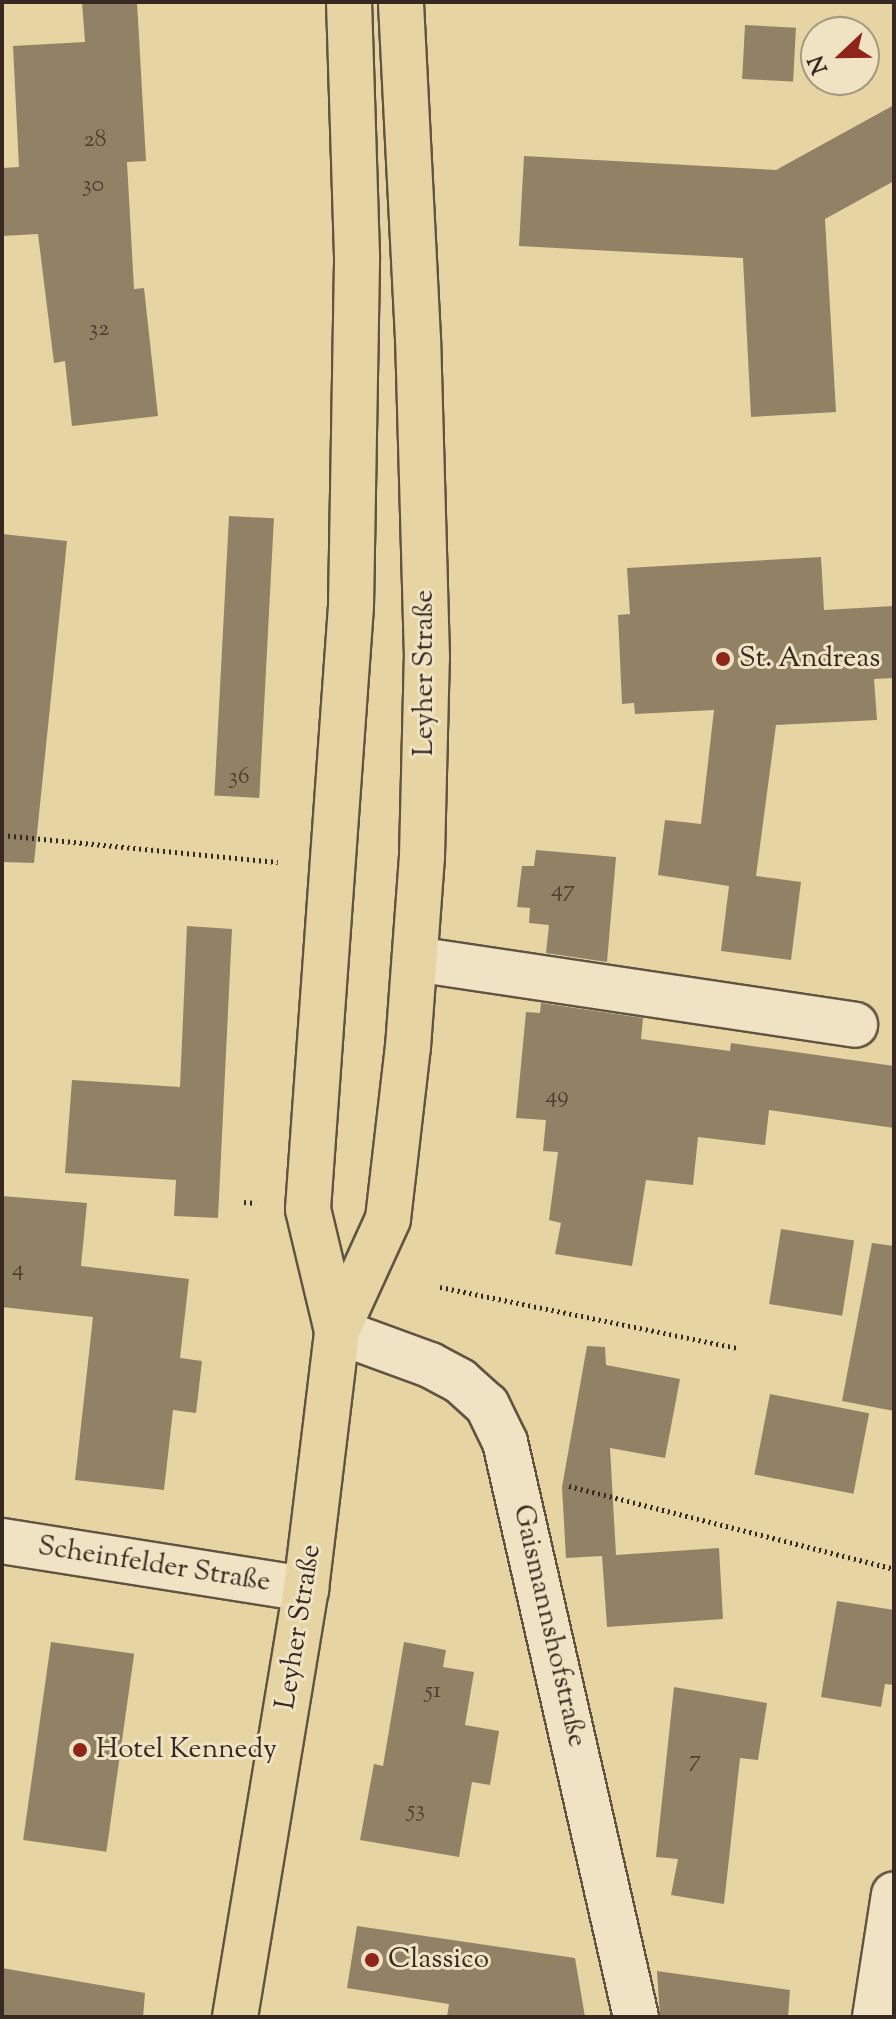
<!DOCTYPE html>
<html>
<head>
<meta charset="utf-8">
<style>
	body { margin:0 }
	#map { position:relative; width:896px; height:2019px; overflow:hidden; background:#e6d4a3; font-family:"Sorts Mill Goudy",serif }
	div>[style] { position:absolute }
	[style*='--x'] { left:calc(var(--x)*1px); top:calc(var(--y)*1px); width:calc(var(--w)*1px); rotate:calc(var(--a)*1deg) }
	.building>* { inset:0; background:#918265; transform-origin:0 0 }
	.path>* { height:5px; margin-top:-2.5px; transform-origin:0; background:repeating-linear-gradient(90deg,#352922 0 2px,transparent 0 6px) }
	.roads { filter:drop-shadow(2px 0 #615442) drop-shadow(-2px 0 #615442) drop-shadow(0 2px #615442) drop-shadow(0 -2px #615442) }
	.minor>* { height:44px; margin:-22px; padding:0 22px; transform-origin:22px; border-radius:22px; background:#efe3c3 }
	.major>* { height:44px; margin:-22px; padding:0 22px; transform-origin:22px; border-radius:22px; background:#e6d4a3 }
	.dots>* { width:22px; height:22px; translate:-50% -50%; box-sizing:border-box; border:4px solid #efe3c3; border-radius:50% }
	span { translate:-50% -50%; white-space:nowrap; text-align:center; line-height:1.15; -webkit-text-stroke:6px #efe3c3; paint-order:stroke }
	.number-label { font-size:24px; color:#4c3f33 }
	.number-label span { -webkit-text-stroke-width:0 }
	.poi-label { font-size:28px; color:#352922 }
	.left { translate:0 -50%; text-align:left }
	.street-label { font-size:28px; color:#352922 }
	.frame { position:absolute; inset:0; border:4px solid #352922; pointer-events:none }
	.north { position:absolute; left:800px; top:16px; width:80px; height:80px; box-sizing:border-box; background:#efe3c3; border:2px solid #a59983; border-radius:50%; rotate:248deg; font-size:22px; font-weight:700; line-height:32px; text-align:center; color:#352922 }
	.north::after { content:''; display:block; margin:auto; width:28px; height:36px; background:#8f2418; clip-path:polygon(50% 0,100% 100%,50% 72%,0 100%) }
</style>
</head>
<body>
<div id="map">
	<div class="building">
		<div style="clip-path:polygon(82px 2px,137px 2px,146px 161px,127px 162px,134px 289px,144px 288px,158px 416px,72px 426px,65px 361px,54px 363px,38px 234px,2px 236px,2px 168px,19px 167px,13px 46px,85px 42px)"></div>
		<div style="left:745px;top:25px;width:51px;height:54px;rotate:3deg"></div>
		<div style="clip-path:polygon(894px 105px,894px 181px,825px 219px,836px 412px,751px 417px,743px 258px,519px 246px,524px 156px,776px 170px)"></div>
		<div style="left:229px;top:516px;width:45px;height:280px;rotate:3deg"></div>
		<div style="clip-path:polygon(2px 534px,67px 541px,34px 863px,2px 862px)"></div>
		<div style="clip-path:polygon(821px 557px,824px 610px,894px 606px,894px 678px,874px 679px,877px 720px,776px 725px,756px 876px,801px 882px,791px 960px,721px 951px,729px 886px,658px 875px,665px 820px,701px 824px,714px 710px,635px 714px,634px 703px,622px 704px,618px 615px,630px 614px,627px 568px)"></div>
		<div style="clip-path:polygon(536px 850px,616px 857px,607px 962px,546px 953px,549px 925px,529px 923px,530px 908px,517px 907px,522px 866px,534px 866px)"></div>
		<div style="clip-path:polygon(187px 926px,232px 929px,218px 1218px,174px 1216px,176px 1180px,65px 1173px,72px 1080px,180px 1087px)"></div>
		<div style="clip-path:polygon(541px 1003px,643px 1018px,641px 1039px,730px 1051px,731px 1043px,894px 1066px,894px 1128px,769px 1110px,765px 1145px,698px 1137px,693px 1185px,646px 1180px,632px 1266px,555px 1254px,561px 1223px,549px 1220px,558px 1152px,543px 1151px,546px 1120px,516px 1118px,526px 1012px,540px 1013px)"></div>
		<div style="clip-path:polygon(2px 1196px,87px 1203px,81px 1266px,189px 1279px,180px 1358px,202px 1361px,196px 1413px,173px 1410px,164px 1490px,75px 1480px,93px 1317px,2px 1307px)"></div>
		<div style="left:781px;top:1229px;width:74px;height:76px;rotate:9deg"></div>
		<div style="clip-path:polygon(872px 1243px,894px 1246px,894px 1411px,842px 1401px)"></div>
		<div style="clip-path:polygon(587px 1346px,605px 1347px,606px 1365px,680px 1379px,665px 1458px,610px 1448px,616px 1555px,719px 1548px,723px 1619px,607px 1627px,602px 1556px,566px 1558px,562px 1487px)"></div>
		<div style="left:770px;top:1394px;width:101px;height:82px;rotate:11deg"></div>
		<div style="clip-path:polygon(837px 1601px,894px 1610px,894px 1685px,885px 1684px,881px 1707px,821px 1697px)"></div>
		<div style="left:51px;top:1642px;width:84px;height:200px;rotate:8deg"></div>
		<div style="clip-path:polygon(404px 1642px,446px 1650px,443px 1667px,474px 1672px,465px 1725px,499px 1731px,490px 1785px,472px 1782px,459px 1857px,360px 1840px,374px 1764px,383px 1766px)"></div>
		<div style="clip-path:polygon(674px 1687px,767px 1703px,758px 1760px,740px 1758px,724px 1904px,671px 1895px,678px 1859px,656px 1857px)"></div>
		<div style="clip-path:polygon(357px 1926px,575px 1958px,585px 2017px,447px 2017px,449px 2004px,347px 1988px)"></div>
		<div style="clip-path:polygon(2px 1968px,145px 1993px,143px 2017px,2px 2017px)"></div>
		<div style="clip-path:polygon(657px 1971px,790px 1990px,788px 2017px,660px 2017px)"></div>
	</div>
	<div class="path">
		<div style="--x:2;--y:835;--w:277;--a:5.6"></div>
		<div style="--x:244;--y:1202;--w:12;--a:5"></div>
		<div style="--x:440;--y:1287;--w:304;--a:11.6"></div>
		<div style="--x:569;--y:1486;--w:335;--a:14.3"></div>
	</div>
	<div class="roads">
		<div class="minor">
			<div style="--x:415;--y:959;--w:445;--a:8.5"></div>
			<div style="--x:337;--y:1331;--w:99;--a:20.1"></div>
			<div style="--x:430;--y:1365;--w:34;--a:28"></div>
			<div style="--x:460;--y:1381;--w:36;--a:42"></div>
			<div style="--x:487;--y:1405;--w:41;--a:64.1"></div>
			<div style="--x:505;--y:1442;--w:590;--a:77.17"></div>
			<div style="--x:2;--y:1541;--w:308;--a:9"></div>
			<div style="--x:875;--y:2017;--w:124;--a:-81.2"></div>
		</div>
		<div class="major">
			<div style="--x:337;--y:1331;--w:125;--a:-103.4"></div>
			<div style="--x:308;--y:1209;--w:605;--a:-85.92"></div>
			<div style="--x:351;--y:606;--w:350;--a:-89"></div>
			<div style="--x:357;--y:256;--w:254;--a:-91.8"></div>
			<div style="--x:235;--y:2017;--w:434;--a:-80.6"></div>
			<div style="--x:306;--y:1589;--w:260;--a:-83.1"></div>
			<div style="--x:337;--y:1331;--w:123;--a:-65.5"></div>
			<div style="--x:388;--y:1219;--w:173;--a:-83.4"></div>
			<div style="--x:408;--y:1047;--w:192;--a:-85.8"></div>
			<div style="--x:422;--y:856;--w:198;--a:-88.6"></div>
			<div style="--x:427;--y:658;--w:319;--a:-91.6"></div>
			<div style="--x:418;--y:339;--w:337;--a:-92.9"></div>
		</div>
	</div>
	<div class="dots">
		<div style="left:723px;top:659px;background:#8f2418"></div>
		<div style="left:80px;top:1750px;background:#8f2418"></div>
		<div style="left:372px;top:1960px;background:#8f2418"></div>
	</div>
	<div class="number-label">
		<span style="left:95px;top:141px">28</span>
		<span style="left:93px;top:186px">30</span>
		<span style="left:99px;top:330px">32</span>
		<span style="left:239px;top:778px">36</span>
		<span style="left:563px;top:891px">47</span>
		<span style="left:557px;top:1097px">49</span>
		<span style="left:18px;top:1270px">4</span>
		<span style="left:433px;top:1692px">51</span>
		<span style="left:695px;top:1761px">7</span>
		<span style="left:416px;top:1811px">53</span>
	</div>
	<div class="poi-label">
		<span class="left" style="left:739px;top:659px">St. Andreas</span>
		<span class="left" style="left:96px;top:1750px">Hotel Kennedy</span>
		<span class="left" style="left:388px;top:1960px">Classico</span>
	</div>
	<div class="street-label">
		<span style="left:425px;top:673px;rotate:-90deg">Leyher Straße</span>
		<span style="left:154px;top:1565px;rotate:9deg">Scheinfelder Straße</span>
		<span style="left:549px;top:1626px;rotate:77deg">Gaismannshofstraße</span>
		<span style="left:299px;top:1627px;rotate:-81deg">Leyher Straße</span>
	</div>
	<div class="frame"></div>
	<div class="north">N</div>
</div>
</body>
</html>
